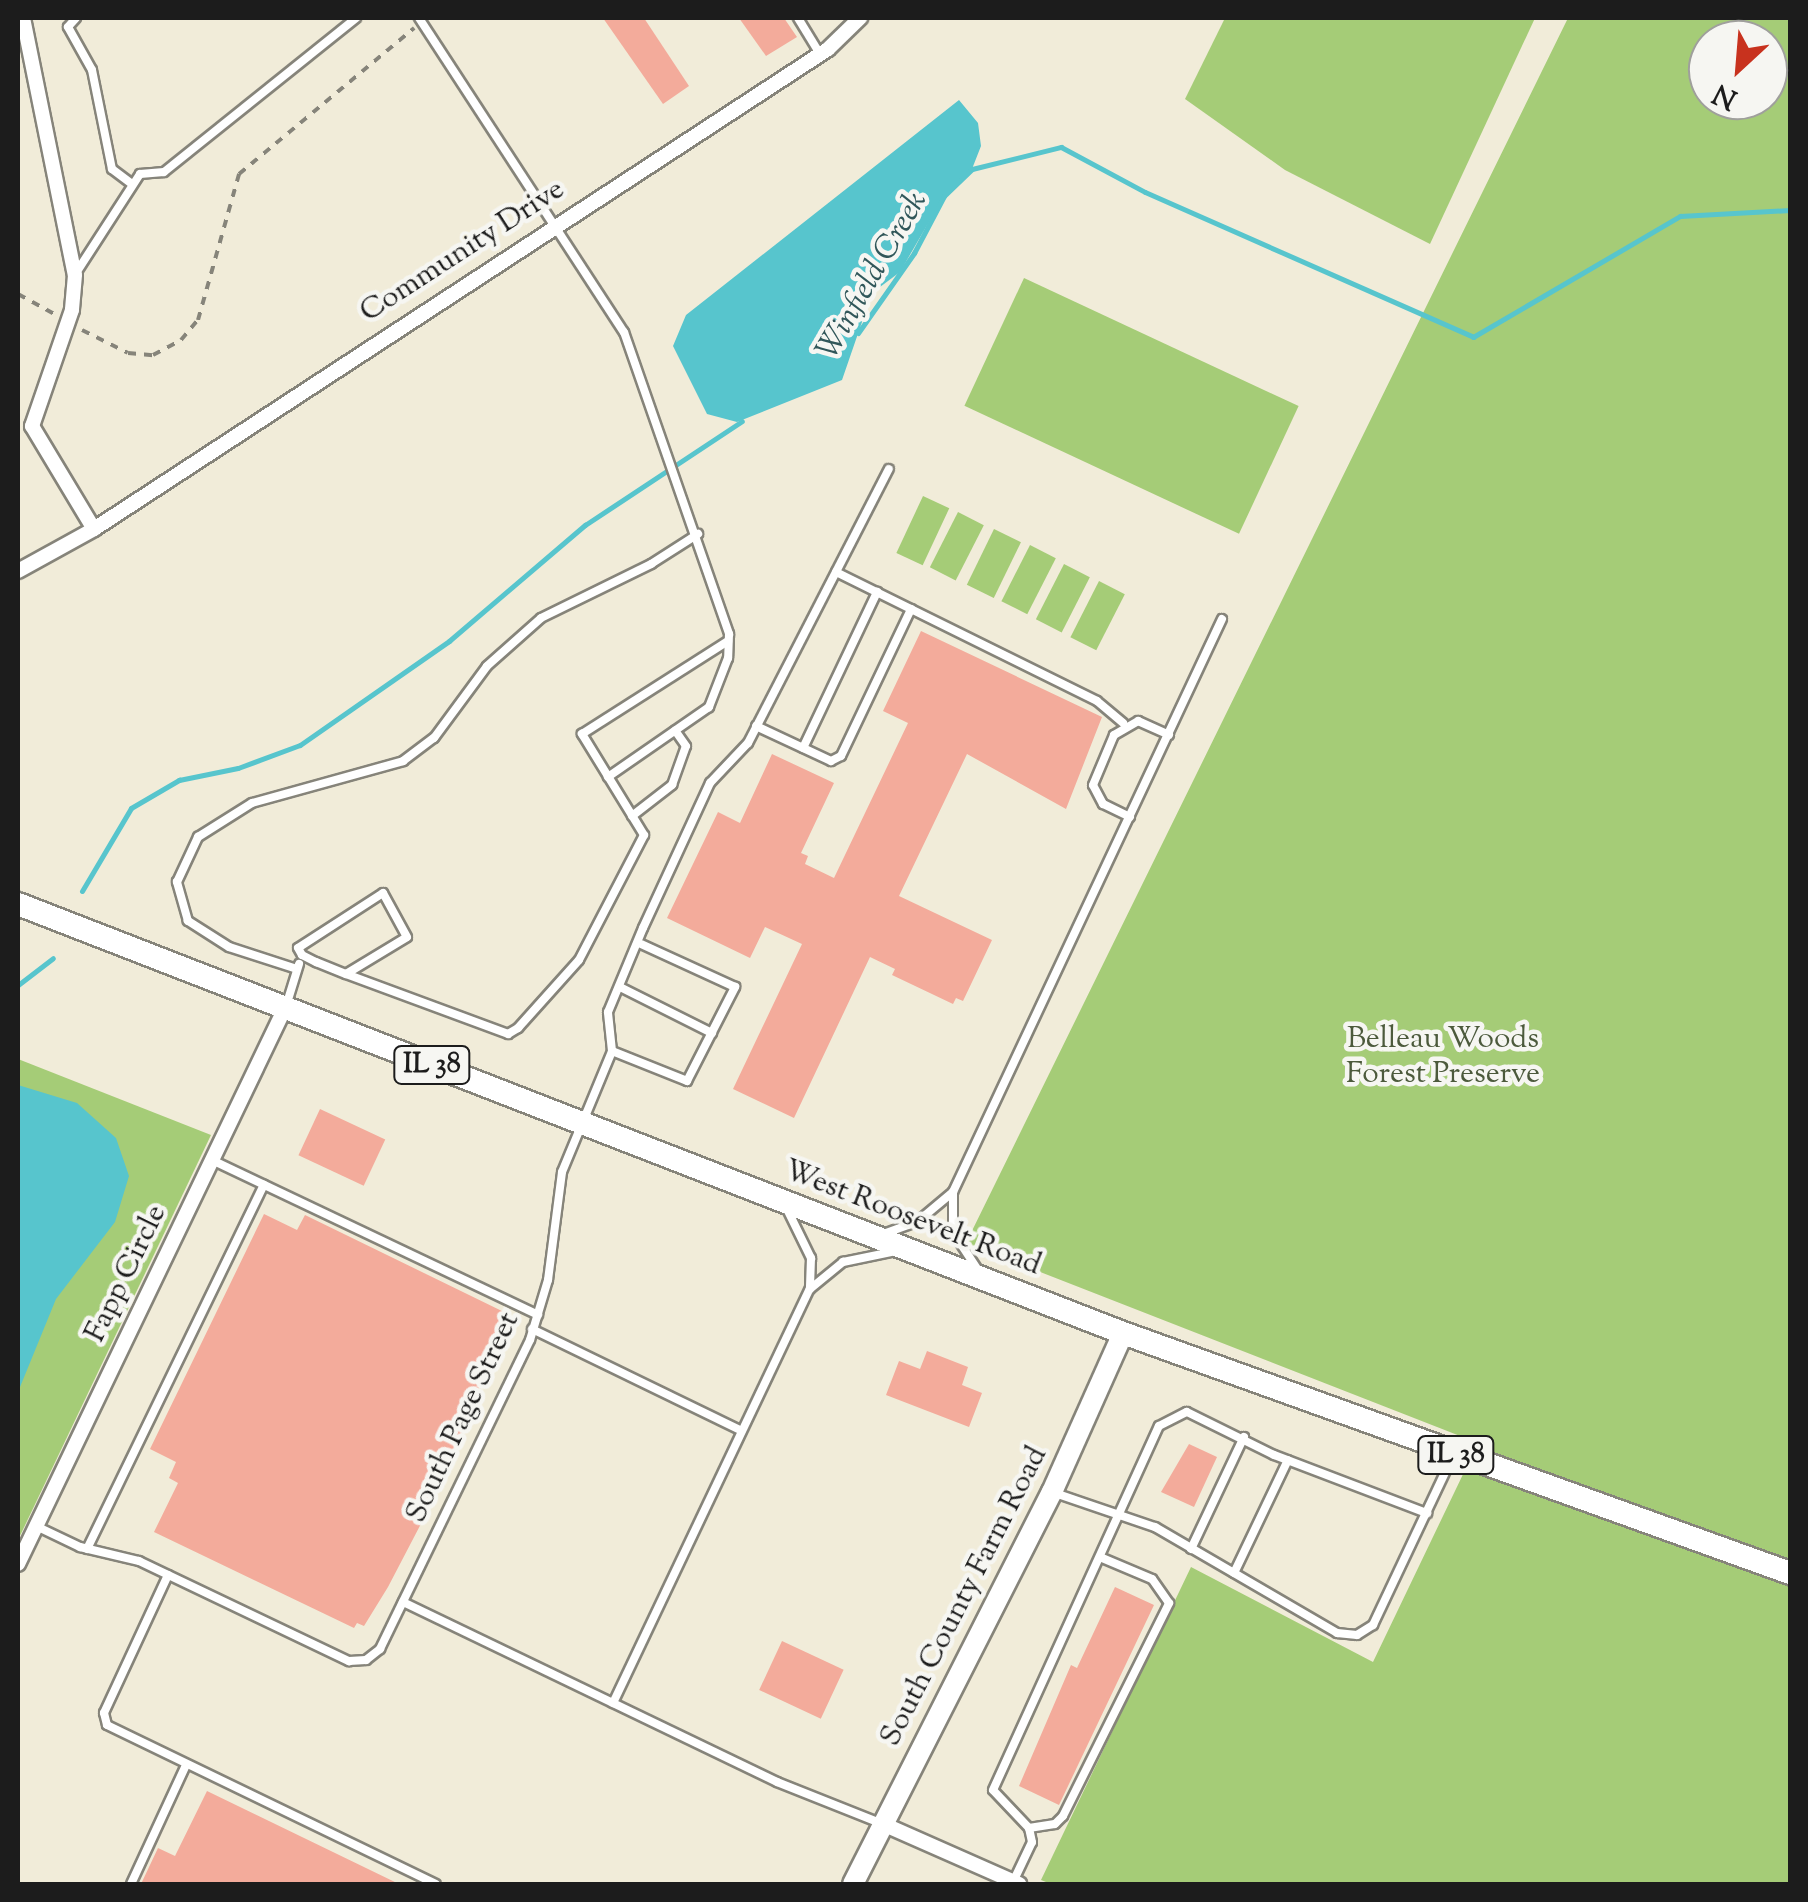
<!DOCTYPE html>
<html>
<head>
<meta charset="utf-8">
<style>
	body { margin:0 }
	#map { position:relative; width:1808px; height:1902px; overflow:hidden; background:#f1ecd9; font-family:"Sorts Mill Goudy",serif }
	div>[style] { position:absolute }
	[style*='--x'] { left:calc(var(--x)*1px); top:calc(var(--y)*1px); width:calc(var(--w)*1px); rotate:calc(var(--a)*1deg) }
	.green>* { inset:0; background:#a5cc77; transform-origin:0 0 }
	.water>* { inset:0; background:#57c5cd }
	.stream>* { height:5px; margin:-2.5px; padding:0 2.5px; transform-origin:2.5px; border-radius:2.5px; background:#57c5cd }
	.building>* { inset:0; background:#f3ab9b; transform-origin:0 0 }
	.path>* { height:4px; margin-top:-2px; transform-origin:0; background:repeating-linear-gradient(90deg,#86847a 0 8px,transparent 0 16px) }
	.roads { filter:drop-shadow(2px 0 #86847a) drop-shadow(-2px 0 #86847a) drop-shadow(0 2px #86847a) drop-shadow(0 -2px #86847a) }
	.lane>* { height:8px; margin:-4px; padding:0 4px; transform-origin:4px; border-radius:4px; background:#fff }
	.street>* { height:14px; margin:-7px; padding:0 7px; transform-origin:7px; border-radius:7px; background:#fff }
	.secondary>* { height:20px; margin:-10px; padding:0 10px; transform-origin:10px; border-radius:10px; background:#fff }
	.primary>* { height:22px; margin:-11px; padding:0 11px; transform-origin:11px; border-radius:11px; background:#fff }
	span { translate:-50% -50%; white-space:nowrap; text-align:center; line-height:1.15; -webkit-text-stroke:9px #f6f6f2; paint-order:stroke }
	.shield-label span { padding:2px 8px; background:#f6f6f2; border:2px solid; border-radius:8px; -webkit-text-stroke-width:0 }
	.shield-label { font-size:28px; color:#1c1c1c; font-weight:700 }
	.street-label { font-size:30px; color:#1c1c1c }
	.park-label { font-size:30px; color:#4c5a3c }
	.water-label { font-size:32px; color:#31575a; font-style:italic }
	.frame { position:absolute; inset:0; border:20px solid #1c1c1c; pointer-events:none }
	.north { position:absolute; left:1688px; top:20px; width:100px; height:100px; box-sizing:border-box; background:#f6f6f2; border:2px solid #9f9f9c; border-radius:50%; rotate:206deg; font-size:28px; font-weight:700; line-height:40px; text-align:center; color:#1c1c1c }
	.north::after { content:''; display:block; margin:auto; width:35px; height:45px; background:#c8321e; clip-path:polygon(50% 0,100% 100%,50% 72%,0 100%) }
</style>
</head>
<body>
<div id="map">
	<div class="green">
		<div style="clip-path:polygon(1225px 18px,1535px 18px,1430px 244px,1285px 170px,1185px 99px)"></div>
		<div style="clip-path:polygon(evenodd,1568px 18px,1790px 18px,1790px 1884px,1051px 1884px,1041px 1880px,1191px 1567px,1373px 1662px,1478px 1443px,966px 1243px,1568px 18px,1708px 40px,1768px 40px,1768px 100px,1708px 100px,1708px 40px)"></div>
		<div style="left:1024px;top:278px;width:303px;height:141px;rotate:25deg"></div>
		<div style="left:923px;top:496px;width:29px;height:63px;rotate:25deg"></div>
		<div style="left:958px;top:512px;width:29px;height:62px;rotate:27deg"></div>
		<div style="left:994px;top:529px;width:30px;height:62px;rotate:26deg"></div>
		<div style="left:1030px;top:545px;width:29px;height:63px;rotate:27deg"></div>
		<div style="left:1064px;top:564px;width:29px;height:62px;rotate:27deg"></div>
		<div style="left:1099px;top:581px;width:29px;height:63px;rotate:27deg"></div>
		<div style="clip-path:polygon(18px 1059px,211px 1135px,18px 1540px)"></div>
	</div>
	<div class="water">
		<div style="clip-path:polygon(959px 100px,978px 123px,981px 146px,972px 169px,944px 196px,900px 272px,872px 293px,842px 380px,737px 422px,707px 414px,673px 346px,686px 315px)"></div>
		<div style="clip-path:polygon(18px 1085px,77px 1103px,116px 1138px,129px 1176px,115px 1222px,56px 1299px,18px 1392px)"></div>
	</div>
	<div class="stream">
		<div style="--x:858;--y:333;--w:98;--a:-55"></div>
		<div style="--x:914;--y:253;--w:64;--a:-62.2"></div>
		<div style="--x:944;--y:196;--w:39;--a:-44"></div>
		<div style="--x:972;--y:169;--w:92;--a:-13.9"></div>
		<div style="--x:1061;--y:147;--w:95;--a:28.2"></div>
		<div style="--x:1145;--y:192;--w:359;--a:23.8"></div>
		<div style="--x:1473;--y:337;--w:240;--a:-30.3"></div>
		<div style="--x:1680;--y:216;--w:110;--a:-3.1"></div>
		<div style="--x:82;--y:891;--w:96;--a:-59.4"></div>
		<div style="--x:131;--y:808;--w:56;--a:-30.3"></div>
		<div style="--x:179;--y:780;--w:60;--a:-11.5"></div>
		<div style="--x:238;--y:768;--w:66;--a:-20.4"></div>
		<div style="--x:300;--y:745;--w:182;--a:-34.9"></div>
		<div style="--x:449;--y:641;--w:179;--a:-40.5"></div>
		<div style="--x:585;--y:525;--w:188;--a:-33.5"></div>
		<div style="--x:18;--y:985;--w:44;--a:-37.6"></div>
	</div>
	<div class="building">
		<div style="clip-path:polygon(603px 18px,644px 18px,689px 86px,663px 104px)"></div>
		<div style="clip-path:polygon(739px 18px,784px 18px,797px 37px,766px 56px)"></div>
		<div style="clip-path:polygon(921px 631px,1102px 717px,1066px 809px,967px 754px,899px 896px,992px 940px,963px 1001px,956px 998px,953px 1004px,892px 975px,895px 969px,870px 957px,794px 1118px,733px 1089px,802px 944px,765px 927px,750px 958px,667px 918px,718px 812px,740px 823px,772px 754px,834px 783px,801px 853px,808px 856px,805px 864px,834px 878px,908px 723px,883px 711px)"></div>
		<div style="left:320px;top:1109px;width:72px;height:51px;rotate:25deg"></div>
		<div style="clip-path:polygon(264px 1214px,297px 1230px,305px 1215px,506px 1313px,448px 1472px,388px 1587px,364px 1626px,357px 1623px,354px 1628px,154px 1532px,178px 1483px,169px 1478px,176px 1462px,150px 1449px)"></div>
		<div style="clip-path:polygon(927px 1351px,968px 1367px,962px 1385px,982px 1393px,969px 1427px,886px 1395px,899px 1361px,920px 1369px)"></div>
		<div style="clip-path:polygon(1189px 1444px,1217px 1457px,1194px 1507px,1161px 1492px)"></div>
		<div style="clip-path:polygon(1115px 1587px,1154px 1605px,1059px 1805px,1019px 1786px,1071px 1665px,1077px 1668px)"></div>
		<div style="left:782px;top:1641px;width:68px;height:54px;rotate:25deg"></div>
		<div style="clip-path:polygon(207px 1791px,399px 1884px,141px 1884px,158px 1848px,175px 1856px)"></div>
	</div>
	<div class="path">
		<div style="--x:18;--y:294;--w:43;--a:28.9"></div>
		<div style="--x:82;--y:330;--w:51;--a:26.6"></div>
		<div style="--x:128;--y:353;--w:25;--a:5"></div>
		<div style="--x:153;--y:355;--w:32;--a:-28"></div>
		<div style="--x:181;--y:340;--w:26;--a:-50"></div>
		<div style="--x:198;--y:320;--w:152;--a:-74.3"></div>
		<div style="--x:239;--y:174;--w:228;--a:-39.8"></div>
	</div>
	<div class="roads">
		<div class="lane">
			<div style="--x:76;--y:18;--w:12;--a:132"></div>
			<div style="--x:68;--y:27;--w:49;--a:60.8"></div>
			<div style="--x:92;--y:70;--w:101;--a:78.6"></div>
			<div style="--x:112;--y:169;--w:25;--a:37"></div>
			<div style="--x:419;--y:18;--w:375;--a:56.9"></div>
			<div style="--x:624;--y:332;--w:320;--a:70.8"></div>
			<div style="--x:729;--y:634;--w:24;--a:92"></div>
			<div style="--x:728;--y:658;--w:53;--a:111.2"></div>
			<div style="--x:709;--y:707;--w:123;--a:145.3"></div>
			<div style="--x:798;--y:18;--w:42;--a:58.6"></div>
			<div style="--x:76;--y:273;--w:118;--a:-57.1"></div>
			<div style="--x:140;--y:174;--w:24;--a:-5"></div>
			<div style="--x:164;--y:172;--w:246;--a:-38.7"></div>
			<div style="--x:836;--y:572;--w:291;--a:26.3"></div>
			<div style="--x:1097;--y:701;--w:34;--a:40"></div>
			<div style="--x:756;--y:726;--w:83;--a:25"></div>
			<div style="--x:831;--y:761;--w:11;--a:-27"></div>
			<div style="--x:841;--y:756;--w:163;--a:-64.5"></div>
			<div style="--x:803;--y:748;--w:173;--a:-64.6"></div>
			<div style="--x:632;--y:816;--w:51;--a:-37.8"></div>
			<div style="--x:672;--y:785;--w:41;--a:-70.3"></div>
			<div style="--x:686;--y:746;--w:19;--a:-125"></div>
			<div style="--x:1130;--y:817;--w:30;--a:-154"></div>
			<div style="--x:1103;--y:804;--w:21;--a:-118"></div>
			<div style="--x:1093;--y:785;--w:54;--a:-67.2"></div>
			<div style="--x:1114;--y:735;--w:28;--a:-30"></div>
			<div style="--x:1138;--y:721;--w:34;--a:24"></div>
			<div style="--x:297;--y:969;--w:71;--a:-162.1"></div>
			<div style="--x:229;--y:947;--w:49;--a:-147.6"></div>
			<div style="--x:188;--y:921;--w:41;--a:-105.8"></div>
			<div style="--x:177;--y:882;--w:50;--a:-65"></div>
			<div style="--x:198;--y:837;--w:64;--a:-32.2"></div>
			<div style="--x:252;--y:803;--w:157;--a:-15.5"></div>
			<div style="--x:403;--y:761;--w:39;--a:-37"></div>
			<div style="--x:434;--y:738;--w:89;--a:-53.6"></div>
			<div style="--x:487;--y:666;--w:72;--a:-41.6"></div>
			<div style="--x:541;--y:618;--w:123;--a:-26.1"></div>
			<div style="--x:651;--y:564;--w:56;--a:-32.6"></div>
			<div style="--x:346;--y:974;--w:71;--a:-31.2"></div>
			<div style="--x:407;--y:937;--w:50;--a:-118.6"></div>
			<div style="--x:383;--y:893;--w:101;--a:147.1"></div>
			<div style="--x:298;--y:948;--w:8;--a:60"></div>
			<div style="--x:302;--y:955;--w:16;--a:27"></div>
			<div style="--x:316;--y:962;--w:32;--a:22"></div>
			<div style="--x:346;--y:974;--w:173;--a:20.3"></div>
			<div style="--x:508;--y:1034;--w:12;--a:-31"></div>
			<div style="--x:518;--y:1028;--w:91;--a:-48.1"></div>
			<div style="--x:579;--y:960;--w:141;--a:-62.5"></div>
			<div style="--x:644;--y:835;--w:119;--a:-121.5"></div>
			<div style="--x:582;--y:734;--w:173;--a:-32.5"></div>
			<div style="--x:620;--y:987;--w:103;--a:26.6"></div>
			<div style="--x:287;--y:1003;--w:41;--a:-72.9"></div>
			<div style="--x:612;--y:1051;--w:81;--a:21.8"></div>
			<div style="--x:687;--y:1081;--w:106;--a:-62.9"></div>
			<div style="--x:735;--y:987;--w:103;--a:-155.4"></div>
			<div style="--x:212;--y:1160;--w:361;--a:25.4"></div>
			<div style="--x:953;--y:1192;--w:633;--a:-64.85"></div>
			<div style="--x:787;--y:1209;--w:55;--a:63.9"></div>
			<div style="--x:811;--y:1258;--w:31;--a:92"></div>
			<div style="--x:810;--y:1289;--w:43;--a:-39.3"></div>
			<div style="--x:843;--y:1262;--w:54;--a:-11.7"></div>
			<div style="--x:886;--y:1233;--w:33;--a:-20"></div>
			<div style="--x:917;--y:1222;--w:47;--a:-39.8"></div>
			<div style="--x:953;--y:1192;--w:40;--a:90"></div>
			<div style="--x:953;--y:1232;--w:45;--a:56.7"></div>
			<div style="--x:532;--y:1329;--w:233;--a:25.9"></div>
			<div style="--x:1052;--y:1492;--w:109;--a:18.8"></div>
			<div style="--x:1155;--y:1527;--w:211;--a:30.2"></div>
			<div style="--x:1337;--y:1633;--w:20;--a:6"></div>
			<div style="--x:1357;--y:1635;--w:19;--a:-32"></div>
			<div style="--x:1373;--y:1625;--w:187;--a:-64.7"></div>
			<div style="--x:36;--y:1526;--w:49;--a:25.5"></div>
			<div style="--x:80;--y:1547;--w:61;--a:13.3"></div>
			<div style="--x:139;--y:1561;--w:233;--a:25.5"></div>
			<div style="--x:349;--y:1661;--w:17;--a:-3"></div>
			<div style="--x:366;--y:1660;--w:18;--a:-38"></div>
			<div style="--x:380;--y:1649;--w:343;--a:-64.1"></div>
			<div style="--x:530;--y:1340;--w:63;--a:-73.3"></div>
			<div style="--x:548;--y:1280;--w:109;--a:-82.6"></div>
			<div style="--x:562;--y:1172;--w:131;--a:-67.5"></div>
			<div style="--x:612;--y:1051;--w:39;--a:-96"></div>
			<div style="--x:608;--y:1012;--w:91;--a:-67.4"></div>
			<div style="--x:643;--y:928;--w:160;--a:-65.2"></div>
			<div style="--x:710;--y:783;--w:55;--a:-46.5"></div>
			<div style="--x:748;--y:743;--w:308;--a:-62.8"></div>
			<div style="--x:87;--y:1549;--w:405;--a:-64.1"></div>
			<div style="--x:1191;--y:1549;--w:124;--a:-64.7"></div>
			<div style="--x:1234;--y:1573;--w:125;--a:-64.5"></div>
			<div style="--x:168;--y:1575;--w:152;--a:114.9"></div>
			<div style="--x:104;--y:1713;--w:12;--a:76"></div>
			<div style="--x:107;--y:1725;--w:365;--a:25.8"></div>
			<div style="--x:403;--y:1602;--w:415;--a:25.7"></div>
			<div style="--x:777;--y:1782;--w:111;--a:21.7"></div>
			<div style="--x:613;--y:1703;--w:458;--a:-64.6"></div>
			<div style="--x:1029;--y:1828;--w:26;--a:-9"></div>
			<div style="--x:1055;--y:1824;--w:11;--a:-45"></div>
			<div style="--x:1063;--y:1816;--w:238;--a:-63.5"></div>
			<div style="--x:1169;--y:1603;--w:29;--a:-125"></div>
			<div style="--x:1152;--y:1579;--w:56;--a:-157.1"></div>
			<div style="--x:1013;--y:1882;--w:44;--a:-64.6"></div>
			<div style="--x:1032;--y:1842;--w:14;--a:-102"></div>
			<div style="--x:1029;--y:1828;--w:52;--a:-133.5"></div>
			<div style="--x:993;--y:1790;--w:400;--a:-65.5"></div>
			<div style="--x:1159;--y:1426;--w:31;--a:-27"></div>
			<div style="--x:1187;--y:1412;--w:97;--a:26.3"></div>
			<div style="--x:1274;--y:1455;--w:164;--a:20.8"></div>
			<div style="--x:131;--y:1884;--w:131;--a:-65.2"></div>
		</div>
		<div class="street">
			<div style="--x:23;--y:18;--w:262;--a:78.6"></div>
			<div style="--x:75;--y:275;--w:35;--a:95"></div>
			<div style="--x:72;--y:310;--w:123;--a:109"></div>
			<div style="--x:32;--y:426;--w:120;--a:59"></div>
			<div style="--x:94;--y:529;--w:877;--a:-33.18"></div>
			<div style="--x:828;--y:49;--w:45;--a:-44.1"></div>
			<div style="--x:18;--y:571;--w:87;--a:-28.9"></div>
			<div style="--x:18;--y:1564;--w:617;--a:-64.35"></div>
			<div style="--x:883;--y:1824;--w:149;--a:23.8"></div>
		</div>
		<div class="secondary">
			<div style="--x:853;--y:1884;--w:440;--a:-63.1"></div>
			<div style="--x:1052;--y:1492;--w:174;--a:-65.9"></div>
		</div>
		<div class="primary">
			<div style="--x:18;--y:904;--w:1185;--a:21.22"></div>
			<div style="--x:1123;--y:1333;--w:709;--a:19.79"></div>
		</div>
	</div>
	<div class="shield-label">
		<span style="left:432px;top:1065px">IL 38</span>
		<span style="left:1456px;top:1455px">IL 38</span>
	</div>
	<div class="street-label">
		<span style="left:463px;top:252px;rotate:-33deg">Community Drive</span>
		<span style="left:912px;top:1219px;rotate:21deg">West Roosevelt Road</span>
		<span style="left:127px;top:1274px;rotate:-64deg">Fapp Circle</span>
		<span style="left:464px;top:1418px;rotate:-65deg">South Page Street</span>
		<span style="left:965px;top:1597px;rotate:-63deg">South County Farm Road</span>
	</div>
	<div class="park-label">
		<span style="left:1443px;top:1057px">Belleau Woods<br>Forest Preserve</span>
	</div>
	<div class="water-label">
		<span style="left:873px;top:276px;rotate:-60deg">Winfield Creek</span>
	</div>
	<div class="frame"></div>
	<div class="north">N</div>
</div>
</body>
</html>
